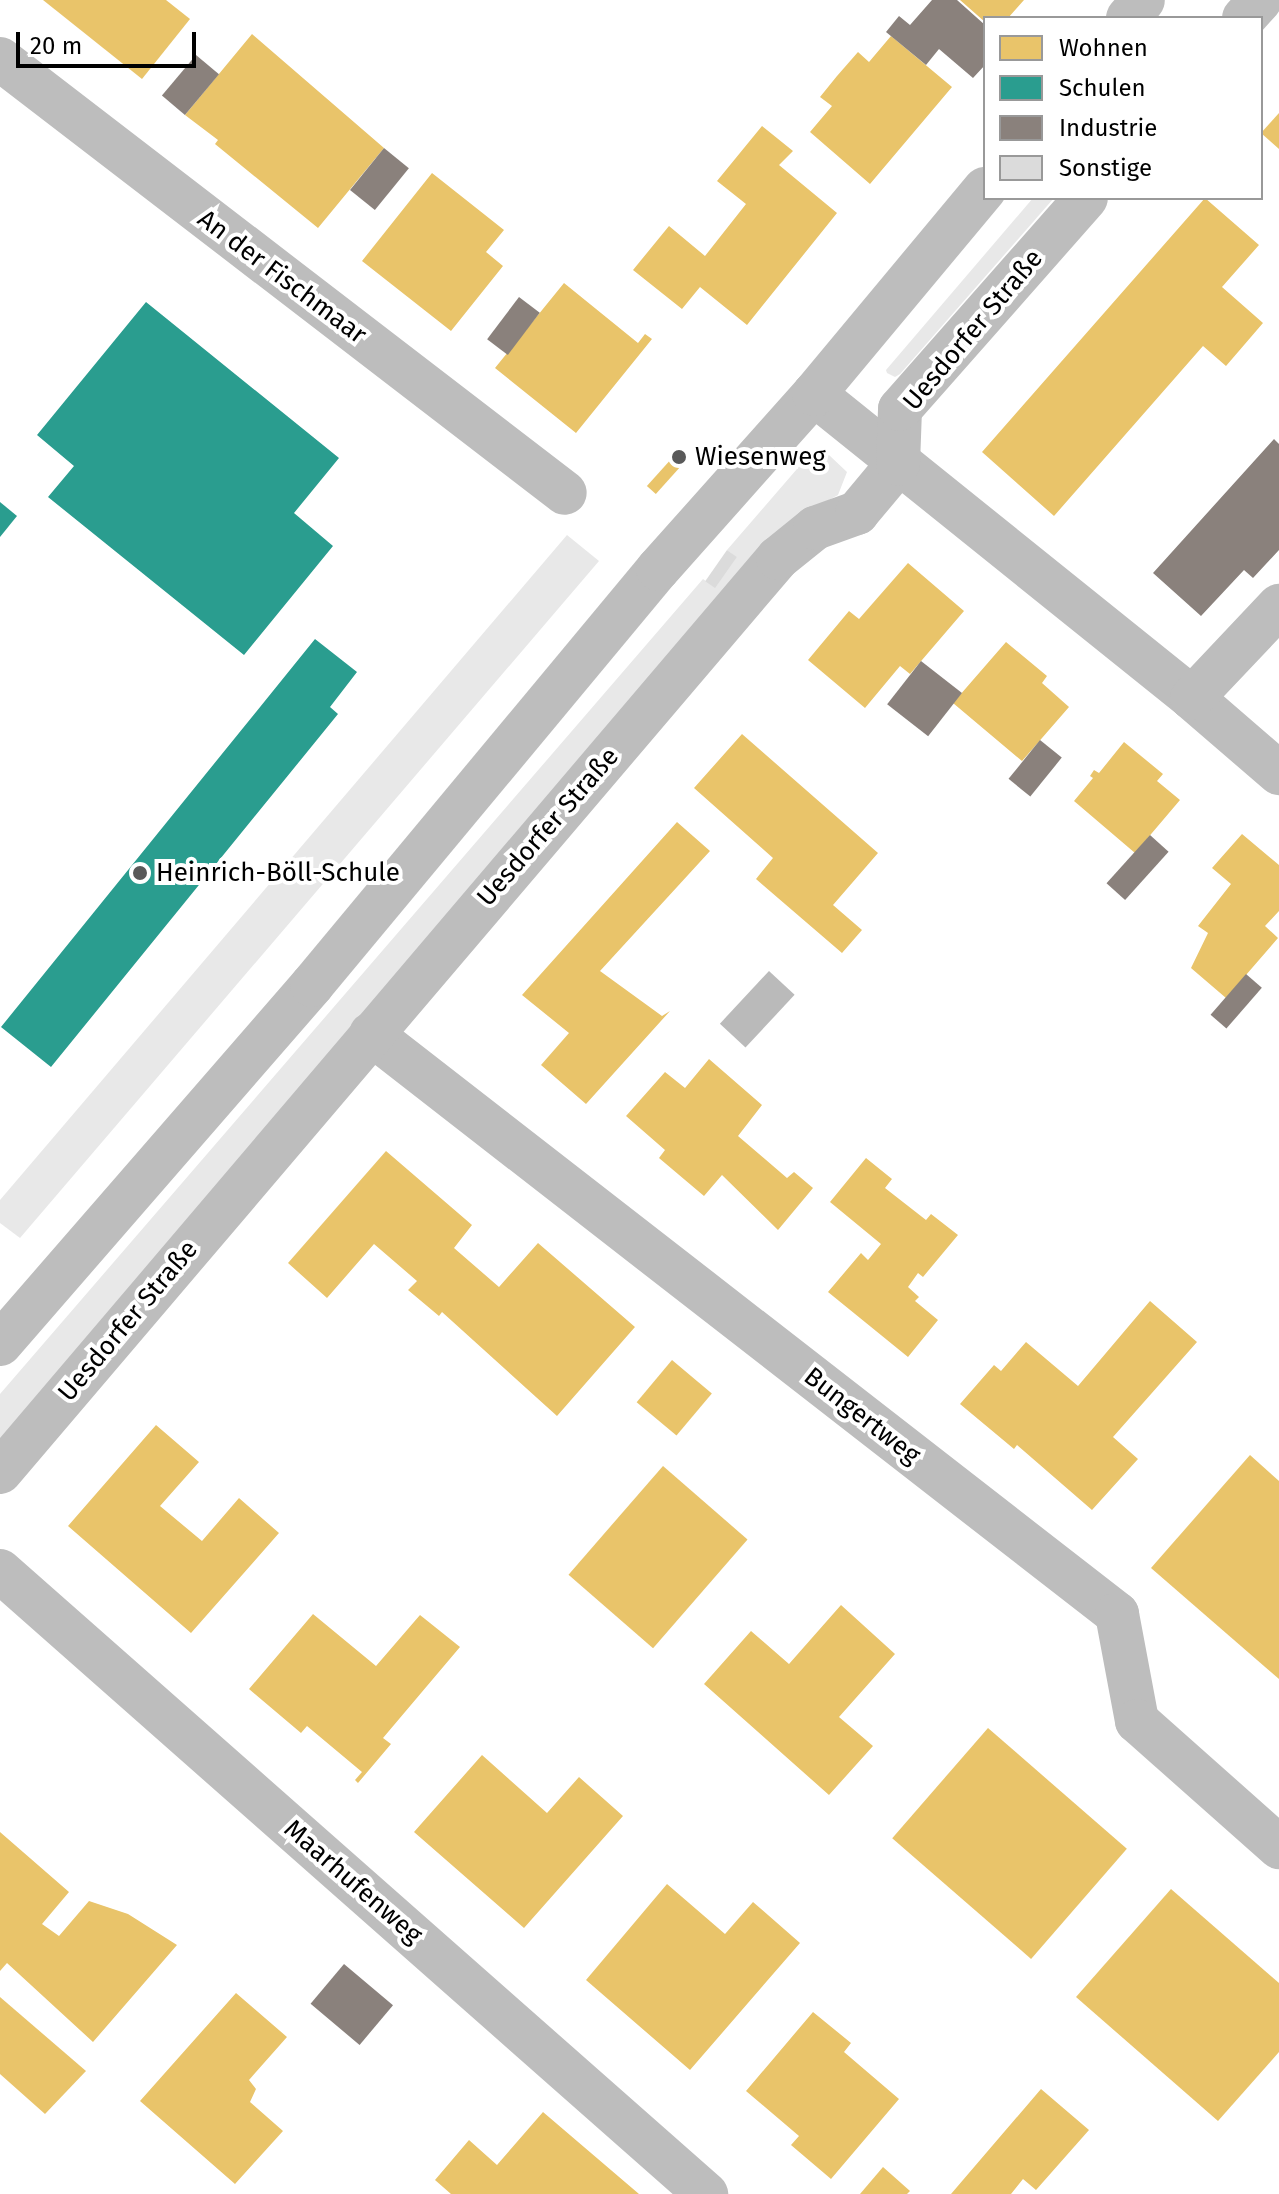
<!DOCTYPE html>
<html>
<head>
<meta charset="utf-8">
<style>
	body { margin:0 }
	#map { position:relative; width:1279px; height:2194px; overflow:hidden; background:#fff; font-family:"Fira Sans",sans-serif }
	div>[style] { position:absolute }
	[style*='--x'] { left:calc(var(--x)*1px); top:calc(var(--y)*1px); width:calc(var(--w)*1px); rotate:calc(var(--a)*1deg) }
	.green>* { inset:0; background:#e8e8e8 }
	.water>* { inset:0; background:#bababa; transform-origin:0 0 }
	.homes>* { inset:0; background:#e9c46a; transform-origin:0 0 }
	.schools>* { inset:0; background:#2a9d8f }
	.industry>* { inset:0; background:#8a817c; transform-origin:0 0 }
	.building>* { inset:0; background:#dbdbdb; transform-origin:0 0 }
	.minor>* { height:44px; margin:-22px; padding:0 22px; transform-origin:22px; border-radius:22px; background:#bdbdbd }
	.dots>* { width:22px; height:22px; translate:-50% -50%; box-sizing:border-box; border:4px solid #fff; border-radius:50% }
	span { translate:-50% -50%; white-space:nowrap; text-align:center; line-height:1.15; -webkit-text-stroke:8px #fff; paint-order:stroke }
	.street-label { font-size:26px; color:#000 }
	.poi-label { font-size:26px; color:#000 }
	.left { translate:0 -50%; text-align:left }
	.legend { position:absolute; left:983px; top:16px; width:280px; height:184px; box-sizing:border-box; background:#fff; border:2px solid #999; margin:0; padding:10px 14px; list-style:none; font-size:24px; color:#000 }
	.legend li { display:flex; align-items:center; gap:16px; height:40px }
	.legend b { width:40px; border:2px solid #999 }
	.scale { position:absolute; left:16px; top:32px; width:180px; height:36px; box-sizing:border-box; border:4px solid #000; border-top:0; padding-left:10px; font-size:24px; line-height:28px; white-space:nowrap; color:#000; -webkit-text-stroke:6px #fff; paint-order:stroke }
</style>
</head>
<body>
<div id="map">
	<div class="green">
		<div style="clip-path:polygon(1033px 198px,1054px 198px,900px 374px,895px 377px,887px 373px,886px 370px)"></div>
		<div style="clip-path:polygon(829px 455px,847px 472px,838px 495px,829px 500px,0 1442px,0 1394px,703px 579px,713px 586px,736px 557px,727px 550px,803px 462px)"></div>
		<div style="clip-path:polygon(567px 535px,599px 561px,20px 1238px,0 1223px,0 1200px)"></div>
	</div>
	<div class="water">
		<div style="left:769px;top:971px;width:35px;height:72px;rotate:43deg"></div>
	</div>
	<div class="homes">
		<div style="clip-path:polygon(43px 0,166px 0,190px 19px,142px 79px)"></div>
		<div style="clip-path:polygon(960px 0,1024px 0,1008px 18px,985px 18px,985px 22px)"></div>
		<div style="clip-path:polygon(252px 34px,384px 148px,318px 228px,215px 144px,218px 140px,185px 115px)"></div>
		<div style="clip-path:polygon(891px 36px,952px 87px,870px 184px,810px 132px,832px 106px,820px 97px,837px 76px,858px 52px,869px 62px)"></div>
		<div style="clip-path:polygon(1279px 113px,1279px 149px,1261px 133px)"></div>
		<div style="clip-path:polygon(762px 126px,793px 151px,779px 165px,837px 213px,747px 325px,700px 287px,682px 309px,633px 270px,669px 226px,705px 256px,746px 204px,717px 181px)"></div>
		<div style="clip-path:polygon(432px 173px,504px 230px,486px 252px,503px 266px,451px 331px,362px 261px)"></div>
		<div style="clip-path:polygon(1205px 198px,1259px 245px,1222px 287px,1263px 323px,1226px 366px,1203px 346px,1054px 516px,982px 452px)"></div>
		<div style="clip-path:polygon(564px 283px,638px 343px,645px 334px,652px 339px,576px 433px,495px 368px)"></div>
		<div style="left:673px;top:457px;width:12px;height:39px;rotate:42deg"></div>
		<div style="clip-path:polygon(908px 563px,964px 611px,910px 674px,900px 666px,865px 708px,808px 660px,849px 611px,859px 619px)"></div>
		<div style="clip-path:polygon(1006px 642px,1047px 676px,1042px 683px,1069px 707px,1022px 761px,953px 703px)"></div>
		<div style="clip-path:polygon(742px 734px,878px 853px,833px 905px,862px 930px,842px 953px,756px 879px,773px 858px,694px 788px)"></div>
		<div style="clip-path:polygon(1124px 742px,1163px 774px,1157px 781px,1180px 800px,1135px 853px,1074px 801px,1093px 778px,1090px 776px,1094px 770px,1099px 773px)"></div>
		<div style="clip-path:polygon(677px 822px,710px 851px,600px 971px,662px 1016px,670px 1011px,586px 1104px,541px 1065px,569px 1033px,522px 995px)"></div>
		<div style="clip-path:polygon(1242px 834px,1279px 865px,1279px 911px,1265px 926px,1278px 938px,1226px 998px,1191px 968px,1208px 933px,1198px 926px,1231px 884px,1212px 868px)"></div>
		<div style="clip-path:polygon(709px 1059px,762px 1105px,738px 1136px,787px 1178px,794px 1172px,813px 1188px,778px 1230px,722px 1175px,704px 1196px,659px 1158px,665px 1150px,626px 1116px,665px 1072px,685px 1088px)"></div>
		<div style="clip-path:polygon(386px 1151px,472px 1225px,454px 1248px,499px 1287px,538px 1243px,635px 1327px,557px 1416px,442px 1312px,439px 1316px,408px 1290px,417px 1281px,374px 1244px,327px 1298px,288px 1263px)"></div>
		<div style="clip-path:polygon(866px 1158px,892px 1179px,885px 1188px,926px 1220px,931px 1214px,958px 1235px,923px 1277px,918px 1273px,908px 1287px,919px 1297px,915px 1301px,938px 1320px,908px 1357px,828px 1292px,861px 1253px,868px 1260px,881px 1244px,830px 1202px)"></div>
		<div style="clip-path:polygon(1150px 1301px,1197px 1342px,1113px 1437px,1138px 1459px,1092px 1510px,1017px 1445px,1014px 1449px,960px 1404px,994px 1365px,1001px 1371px,1026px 1342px,1078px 1386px)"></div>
		<div style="left:672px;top:1360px;width:52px;height:55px;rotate:40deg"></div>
		<div style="clip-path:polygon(156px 1425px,199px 1462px,160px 1506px,202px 1541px,239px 1498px,279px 1533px,191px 1633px,68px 1526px)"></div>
		<div style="clip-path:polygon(1250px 1455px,1279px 1481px,1279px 1679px,1151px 1568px)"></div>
		<div style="left:663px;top:1466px;width:112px;height:144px;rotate:41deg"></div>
		<div style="clip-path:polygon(841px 1605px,895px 1654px,839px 1717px,873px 1746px,829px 1795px,704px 1684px,751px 1631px,789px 1664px)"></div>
		<div style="clip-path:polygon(313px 1614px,376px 1666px,420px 1615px,460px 1647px,383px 1738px,391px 1744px,358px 1783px,355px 1780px,362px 1772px,307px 1726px,301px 1733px,249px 1689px)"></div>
		<div style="left:988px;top:1728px;width:184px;height:146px;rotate:41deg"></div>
		<div style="clip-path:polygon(482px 1755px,547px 1813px,579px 1777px,623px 1816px,524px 1928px,414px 1832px)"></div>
		<div style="clip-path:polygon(0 1832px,69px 1892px,42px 1924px,59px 1936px,89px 1901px,128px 1914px,177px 1945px,93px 2042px,7px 1963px,0 1971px)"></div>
		<div style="clip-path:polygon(667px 1884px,725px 1934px,753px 1902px,800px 1943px,690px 2070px,586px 1980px)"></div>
		<div style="clip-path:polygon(1171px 1889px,1279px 1983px,1279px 2052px,1218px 2121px,1076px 1997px)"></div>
		<div style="clip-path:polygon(236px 1993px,287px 2037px,249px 2080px,256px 2089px,250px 2102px,283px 2131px,235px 2184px,140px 2101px)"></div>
		<div style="clip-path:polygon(0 1997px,86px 2071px,45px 2114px,0 2074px)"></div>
		<div style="clip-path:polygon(813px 2012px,851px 2043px,844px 2052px,899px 2099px,831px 2179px,791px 2145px,799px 2136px,746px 2091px)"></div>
		<div style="clip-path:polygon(1041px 2089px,1089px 2130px,1036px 2190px,1023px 2179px,1011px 2194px,951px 2194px)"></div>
		<div style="clip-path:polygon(543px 2112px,639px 2194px,451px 2194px,435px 2180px,469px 2140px,497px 2165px)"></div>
		<div style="clip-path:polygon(883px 2167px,910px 2191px,907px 2194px,860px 2194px)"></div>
	</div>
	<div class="schools">
		<div style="clip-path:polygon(146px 302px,339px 458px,294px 513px,333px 546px,244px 655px,48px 497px,74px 466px,37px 435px)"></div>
		<div style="clip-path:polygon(0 502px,17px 516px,0 537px)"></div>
		<div style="clip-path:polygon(315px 639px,357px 672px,330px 707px,338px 714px,51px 1067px,1px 1027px)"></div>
	</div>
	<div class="industry">
		<div style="clip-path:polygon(932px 0,957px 0,985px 25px,985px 65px,973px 78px,939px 49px,926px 65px,886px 32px,899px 16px,910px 25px)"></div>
		<div style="left:196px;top:55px;width:30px;height:53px;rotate:40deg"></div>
		<div style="left:384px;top:148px;width:32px;height:54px;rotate:39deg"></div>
		<div style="left:519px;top:297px;width:26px;height:53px;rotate:37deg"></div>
		<div style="clip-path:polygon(1274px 439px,1279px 444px,1279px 550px,1253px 578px,1244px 570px,1201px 616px,1153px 573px)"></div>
		<div style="left:921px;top:661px;width:52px;height:55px;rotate:38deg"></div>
		<div style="left:1040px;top:740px;width:28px;height:50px;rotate:39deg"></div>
		<div style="left:1150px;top:835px;width:25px;height:65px;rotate:42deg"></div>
		<div style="left:1246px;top:974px;width:21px;height:54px;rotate:41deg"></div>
		<div style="left:344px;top:1964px;width:64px;height:52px;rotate:40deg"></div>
	</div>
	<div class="building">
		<div style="left:727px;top:550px;width:12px;height:38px;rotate:35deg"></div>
	</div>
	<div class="minor">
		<div style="--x:1128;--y:18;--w:23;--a:-50"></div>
		<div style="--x:1244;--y:18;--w:24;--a:-48"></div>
		<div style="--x:0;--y:59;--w:712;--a:37.53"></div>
		<div style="--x:814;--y:394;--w:485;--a:38.8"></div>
		<div style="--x:1192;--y:698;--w:115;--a:40.8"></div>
		<div style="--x:1192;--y:698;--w:127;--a:-46.6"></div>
		<div style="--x:371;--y:1034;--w:945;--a:37.86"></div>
		<div style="--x:1117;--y:1614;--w:109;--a:79.4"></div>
		<div style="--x:1137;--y:1721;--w:190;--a:41.6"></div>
		<div style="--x:0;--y:1344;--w:476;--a:-49"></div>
		<div style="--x:312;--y:985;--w:541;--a:-50.25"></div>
		<div style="--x:658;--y:569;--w:234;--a:-48.3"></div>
		<div style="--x:814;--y:394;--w:267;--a:-50.2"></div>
		<div style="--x:0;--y:1472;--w:1200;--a:-49.6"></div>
		<div style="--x:778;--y:558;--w:48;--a:-39"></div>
		<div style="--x:815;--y:528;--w:45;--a:-19.7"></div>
		<div style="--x:857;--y:513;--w:64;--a:-50.1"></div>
		<div style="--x:898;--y:464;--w:55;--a:-87.9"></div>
		<div style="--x:900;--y:409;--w:281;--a:-48.6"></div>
		<div style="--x:0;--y:1571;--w:942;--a:41.43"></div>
	</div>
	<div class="dots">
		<div style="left:679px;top:457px;background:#595959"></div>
		<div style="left:140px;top:873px;background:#595959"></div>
	</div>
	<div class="street-label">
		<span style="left:282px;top:277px;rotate:37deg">An der Fischmaar</span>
		<span style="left:973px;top:330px;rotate:-50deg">Uesdorfer Straße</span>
		<span style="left:548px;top:827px;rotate:-49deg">Uesdorfer Straße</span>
		<span style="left:128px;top:1321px;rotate:-50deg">Uesdorfer Straße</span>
		<span style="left:862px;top:1416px;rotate:38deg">Bungertweg</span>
		<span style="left:353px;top:1882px;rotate:41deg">Maarhufenweg</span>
	</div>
	<div class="poi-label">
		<span class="left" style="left:695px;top:457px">Wiesenweg</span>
		<span class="left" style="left:156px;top:873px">Heinrich-Böll-Schule</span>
	</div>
	<ul class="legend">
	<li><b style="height:22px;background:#e9c46a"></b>Wohnen</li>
	<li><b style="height:22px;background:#2a9d8f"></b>Schulen</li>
	<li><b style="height:22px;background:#8a817c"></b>Industrie</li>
	<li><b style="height:22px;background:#dbdbdb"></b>Sonstige</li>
	</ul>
	<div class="scale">20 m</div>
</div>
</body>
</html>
